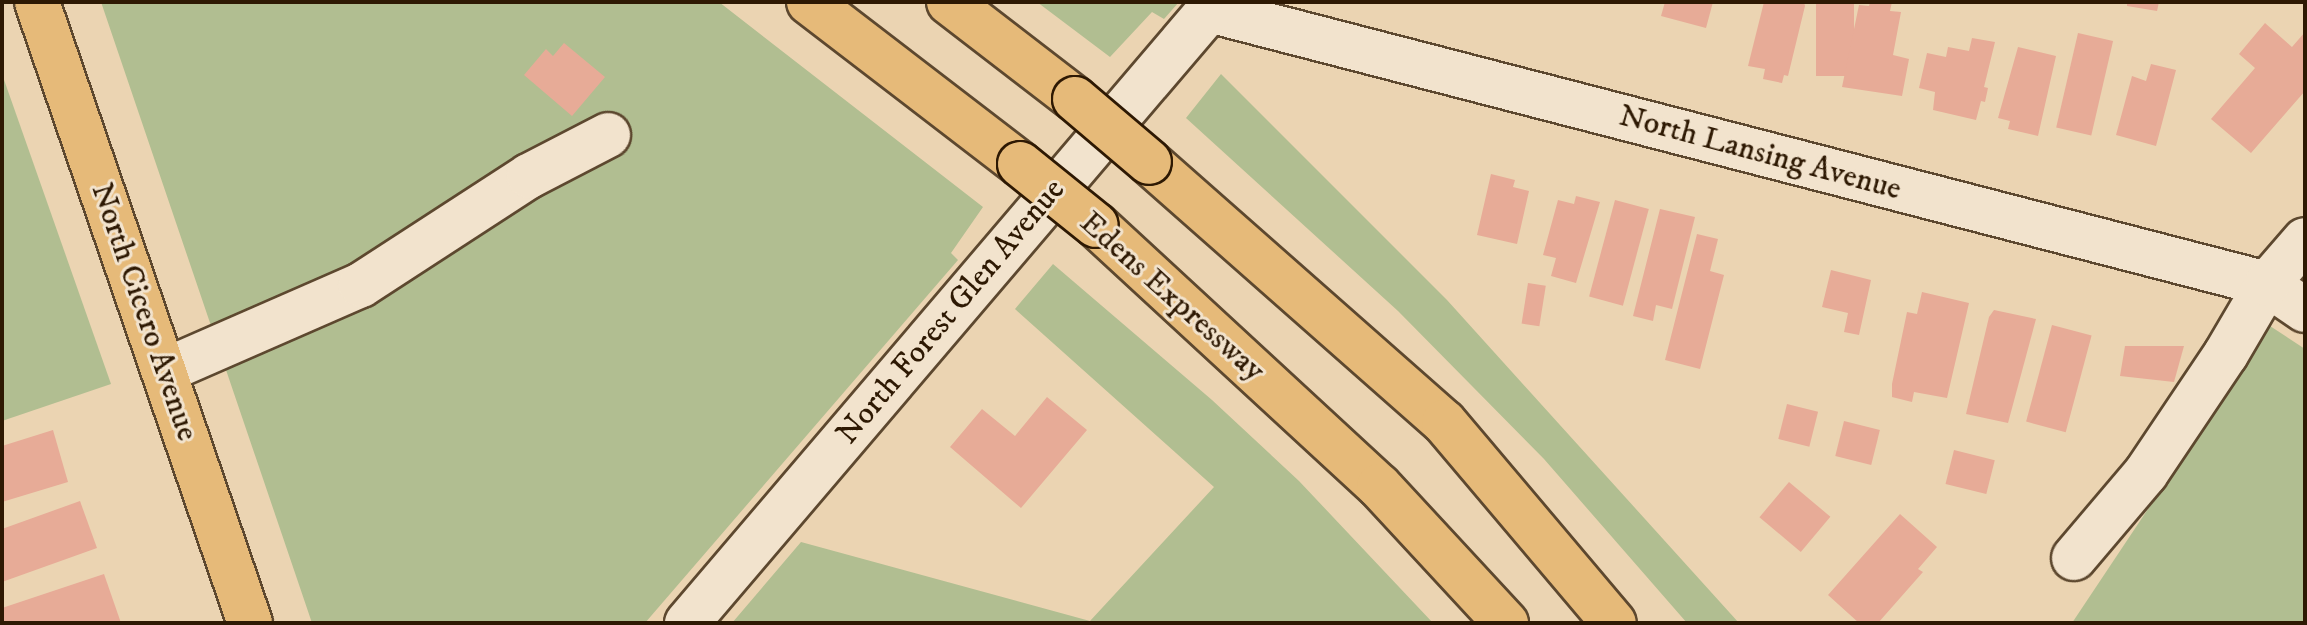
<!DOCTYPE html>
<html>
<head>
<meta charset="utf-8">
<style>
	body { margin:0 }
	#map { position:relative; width:2307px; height:625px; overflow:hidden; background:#ebd4b2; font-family:"IM FELL DW Pica",serif }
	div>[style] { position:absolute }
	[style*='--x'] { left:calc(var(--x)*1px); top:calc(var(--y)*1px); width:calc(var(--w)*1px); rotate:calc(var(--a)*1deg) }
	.green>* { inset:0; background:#b1be91 }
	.building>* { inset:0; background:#e7ab97; transform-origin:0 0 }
	.roads { filter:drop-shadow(2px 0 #5d482f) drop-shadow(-2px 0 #5d482f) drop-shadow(0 2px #5d482f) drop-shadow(0 -2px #5d482f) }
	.minor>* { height:44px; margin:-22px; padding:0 22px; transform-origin:22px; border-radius:22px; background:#f2e3cd }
	.major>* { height:44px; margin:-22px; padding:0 22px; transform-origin:22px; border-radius:22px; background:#e6ba79 }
	.highway>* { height:44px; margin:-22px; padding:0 22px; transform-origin:22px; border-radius:22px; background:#e6ba79 }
	.bridges { filter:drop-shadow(2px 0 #2e1903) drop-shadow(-2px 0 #2e1903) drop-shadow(0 2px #2e1903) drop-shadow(0 -2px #2e1903) }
	.highway-bridge>* { height:44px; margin:-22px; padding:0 22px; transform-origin:22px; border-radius:22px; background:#e6ba79 }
	span { translate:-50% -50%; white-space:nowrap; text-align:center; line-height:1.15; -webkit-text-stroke:6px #f2e3cd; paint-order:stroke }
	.street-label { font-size:32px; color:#2e1903 }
	.frame { position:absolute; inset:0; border:4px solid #2e1903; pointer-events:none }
</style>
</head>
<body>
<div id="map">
	<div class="green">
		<div style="clip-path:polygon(101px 2px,719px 2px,983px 207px,951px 253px,958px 260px,645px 623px,312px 623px)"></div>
		<div style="clip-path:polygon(1037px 2px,1179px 2px,1164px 19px,1152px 12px,1110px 57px)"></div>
		<div style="clip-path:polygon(2px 74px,111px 384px,2px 421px)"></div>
		<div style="clip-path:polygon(1221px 74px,1447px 300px,1739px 623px,1687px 623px,1544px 459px,1398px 311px,1186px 118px)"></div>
		<div style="clip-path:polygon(1053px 264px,1212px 400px,1299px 481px,1433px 623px,732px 623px,801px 542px,1090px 621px,1214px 487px,1015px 309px)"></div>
		<div style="clip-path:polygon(2270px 326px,2305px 349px,2305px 623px,2072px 623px)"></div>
	</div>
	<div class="building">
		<div style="clip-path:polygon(1665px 2px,1713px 2px,1706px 28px,1661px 16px)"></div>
		<div style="clip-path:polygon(1764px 2px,1804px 2px,1805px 6px,1788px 76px,1784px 75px,1782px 83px,1763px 79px,1765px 69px,1748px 66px)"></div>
		<div style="left:1816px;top:2px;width:38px;height:74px"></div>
		<div style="clip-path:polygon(1870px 2px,1892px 2px,1890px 11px,1901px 12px,1893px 55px,1909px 59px,1902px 96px,1842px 87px,1859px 5px,1869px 6px)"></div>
		<div style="clip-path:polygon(2127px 2px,2159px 2px,2157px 11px,2127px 6px)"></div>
		<div style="clip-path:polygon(2265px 23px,2292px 47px,2305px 32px,2305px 91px,2251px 153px,2211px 119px,2255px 68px,2239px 54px)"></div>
		<div style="left:2078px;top:33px;width:36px;height:97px;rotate:13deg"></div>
		<div style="clip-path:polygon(1972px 38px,1995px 42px,1984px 87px,1988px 88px,1985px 102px,1981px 101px,1976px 120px,1933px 110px,1935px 92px,1919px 88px,1927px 53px,1946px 57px,1948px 47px,1969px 51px)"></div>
		<div style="clip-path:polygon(564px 43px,605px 77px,572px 116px,524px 75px,546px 49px,553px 56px)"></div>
		<div style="clip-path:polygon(2018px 47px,2056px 56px,2038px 136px,2008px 129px,2010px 121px,1998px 118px)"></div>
		<div style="clip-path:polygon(2151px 64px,2176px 70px,2156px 146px,2116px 135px,2132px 76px,2146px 81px)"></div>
		<div style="clip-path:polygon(1491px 174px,1515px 180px,1513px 187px,1529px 191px,1517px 244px,1477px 235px)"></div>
		<div style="clip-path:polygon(1576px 196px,1600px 202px,1576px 283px,1551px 276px,1556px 258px,1543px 255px,1558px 200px,1574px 204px)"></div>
		<div style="left:1615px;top:200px;width:35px;height:100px;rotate:15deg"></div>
		<div style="clip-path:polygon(1660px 209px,1695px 217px,1672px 309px,1656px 305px,1653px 321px,1633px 316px)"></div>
		<div style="clip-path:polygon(1697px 234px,1718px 239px,1710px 271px,1724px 275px,1700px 369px,1665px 360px)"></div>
		<div style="clip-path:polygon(1831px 270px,1871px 280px,1859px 335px,1844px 332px,1848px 313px,1822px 307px)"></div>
		<div style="left:1528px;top:283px;width:18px;height:41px;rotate:9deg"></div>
		<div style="clip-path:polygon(1922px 292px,1969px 303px,1947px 398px,1914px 392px,1912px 402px,1892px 397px,1892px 384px,1907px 312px,1917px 314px)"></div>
		<div style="clip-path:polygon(1994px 310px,2036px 319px,2008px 423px,1966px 414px,1989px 317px)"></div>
		<div style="left:2052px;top:325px;width:41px;height:100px;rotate:15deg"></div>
		<div style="clip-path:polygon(2125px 346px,2184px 346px,2174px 382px,2120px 376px)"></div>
		<div style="clip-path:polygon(1047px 397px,1087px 430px,1021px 508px,950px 447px,982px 409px,1015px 436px)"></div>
		<div style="left:1787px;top:404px;width:32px;height:36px;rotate:14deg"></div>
		<div style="left:1844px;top:421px;width:37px;height:36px;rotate:14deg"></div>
		<div style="clip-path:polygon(53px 430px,68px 482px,2px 502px,2px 446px)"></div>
		<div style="left:1954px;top:450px;width:42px;height:35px;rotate:14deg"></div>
		<div style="left:1789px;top:482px;width:54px;height:46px;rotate:40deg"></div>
		<div style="clip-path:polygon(80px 501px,97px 548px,2px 582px,2px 529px)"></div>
		<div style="clip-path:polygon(1900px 514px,1937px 547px,1918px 569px,1923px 572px,1878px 623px,1859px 623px,1828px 595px)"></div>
		<div style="clip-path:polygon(104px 574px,121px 623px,2px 623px,2px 608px)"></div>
	</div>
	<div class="roads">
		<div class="minor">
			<div style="--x:1209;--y:10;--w:1093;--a:14.52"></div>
			<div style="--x:2267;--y:284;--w:46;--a:34.4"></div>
			<div style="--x:164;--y:371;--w:215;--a:-23.6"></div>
			<div style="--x:361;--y:285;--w:200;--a:-33"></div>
			<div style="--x:529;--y:176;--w:89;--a:-27.4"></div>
			<div style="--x:2074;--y:558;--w:111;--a:-49.7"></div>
			<div style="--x:2146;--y:473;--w:143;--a:-56.1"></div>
			<div style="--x:2226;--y:354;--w:81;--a:-59.6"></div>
			<div style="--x:2267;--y:284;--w:58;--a:-49.2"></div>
			<div style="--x:687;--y:623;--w:816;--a:-49.57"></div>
		</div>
		<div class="major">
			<div style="--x:37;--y:2;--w:657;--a:71.07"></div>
		</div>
		<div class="highway">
			<div style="--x:809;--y:2;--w:266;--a:37.5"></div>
			<div style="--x:949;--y:2;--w:159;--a:37.6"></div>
			<div style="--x:1149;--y:162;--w:393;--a:41.4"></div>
			<div style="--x:1444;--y:422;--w:263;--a:49.8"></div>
			<div style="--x:1096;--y:225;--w:385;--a:42.7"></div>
			<div style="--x:1379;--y:486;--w:187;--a:47.2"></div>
		</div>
	</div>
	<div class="bridges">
		<div class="highway-bridge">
			<div style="--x:1075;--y:99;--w:97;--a:40.4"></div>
			<div style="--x:1020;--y:164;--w:97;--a:38.8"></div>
		</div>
	</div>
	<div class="street-label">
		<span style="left:1760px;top:153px;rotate:15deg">North Lansing Avenue</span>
		<span style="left:1172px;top:297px;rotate:42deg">Edens Expressway</span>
		<span style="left:144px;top:312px;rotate:71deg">North Cicero Avenue</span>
		<span style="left:951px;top:312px;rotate:-50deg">North Forest Glen Avenue</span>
	</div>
	<div class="frame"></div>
</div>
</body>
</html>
